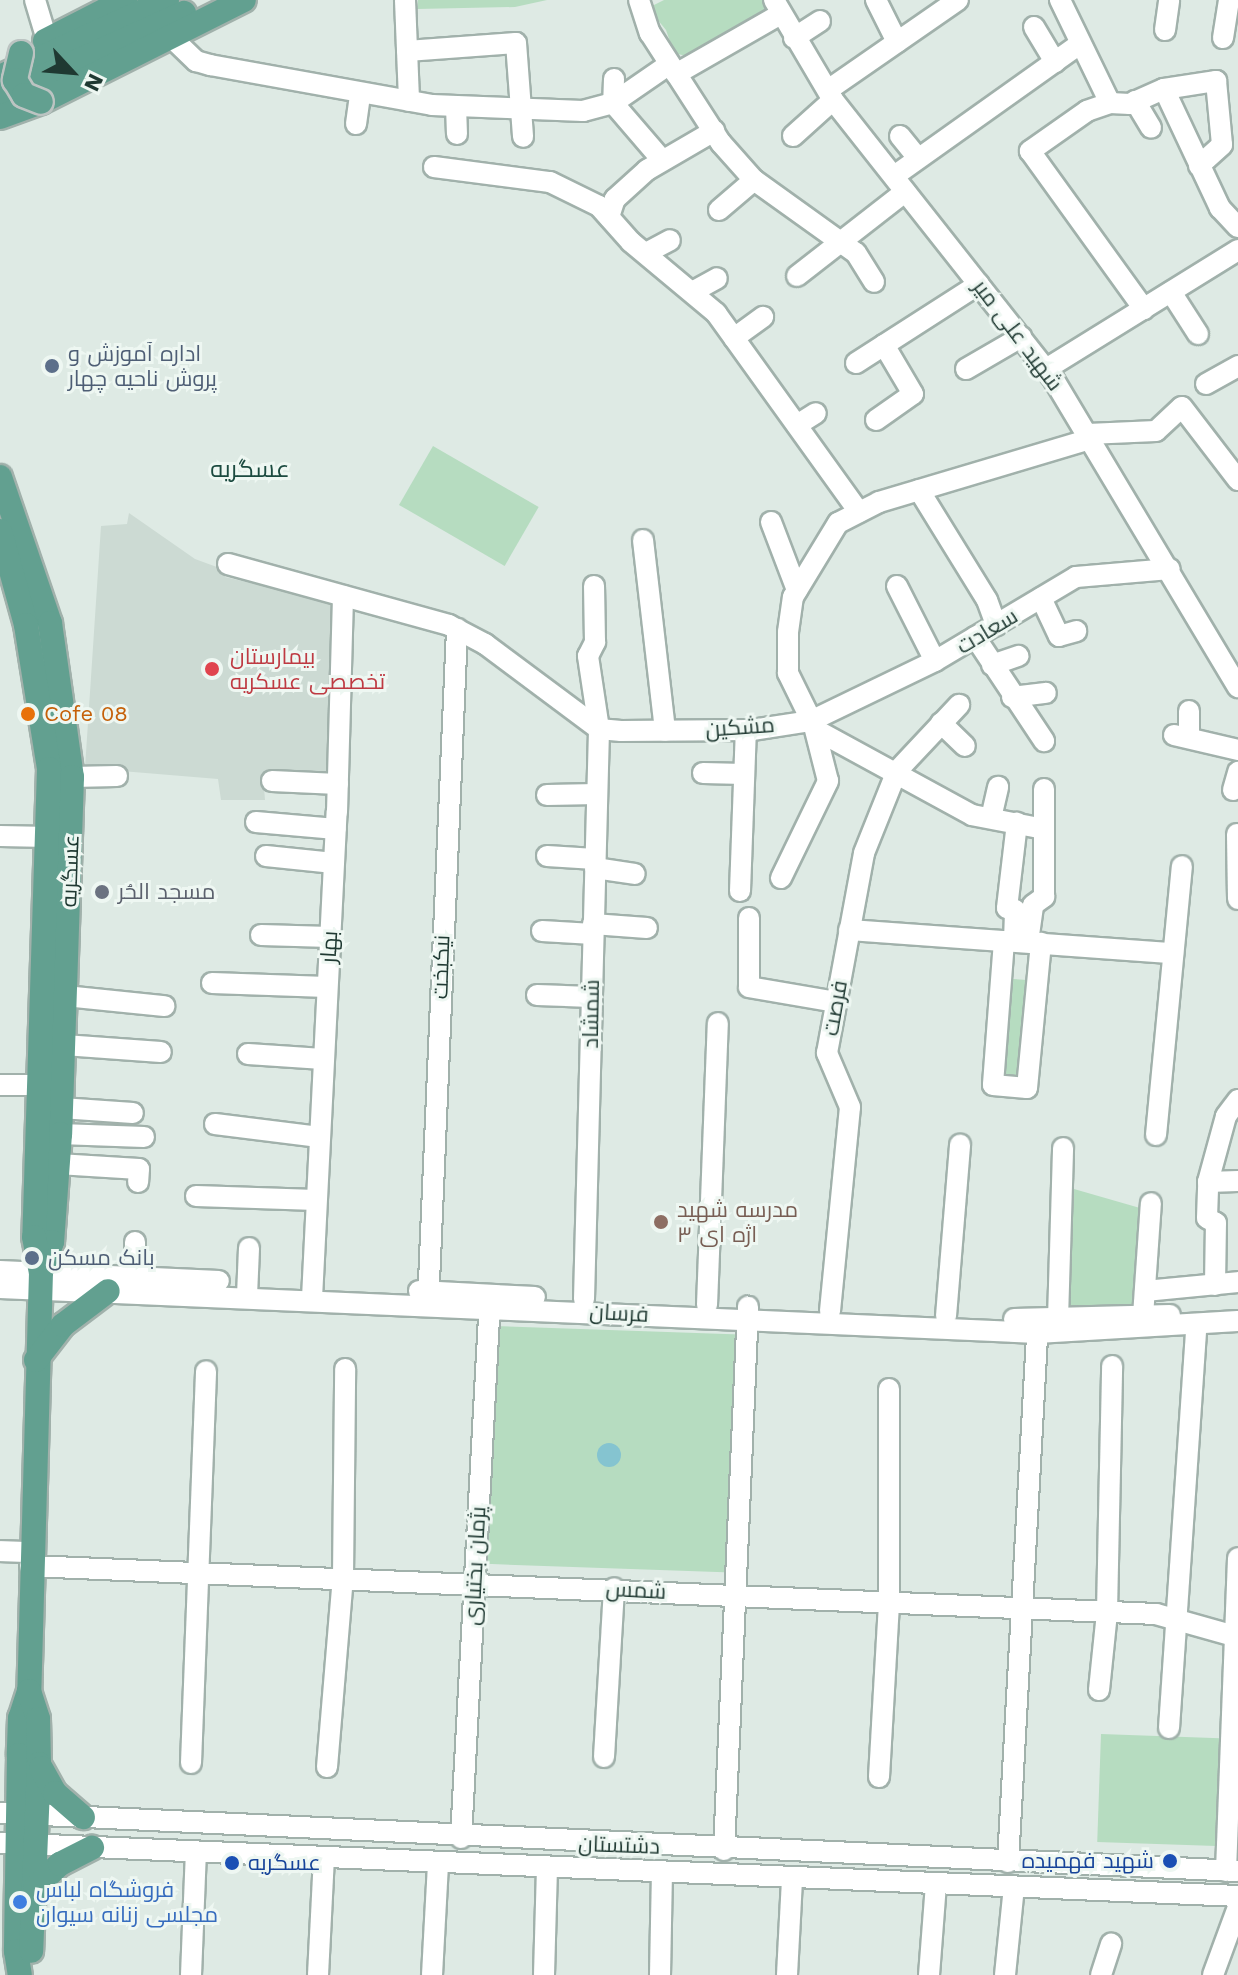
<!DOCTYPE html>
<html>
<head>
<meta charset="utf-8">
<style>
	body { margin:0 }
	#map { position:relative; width:1238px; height:1975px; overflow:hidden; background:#deeae4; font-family:"Work Sans",Cairo,sans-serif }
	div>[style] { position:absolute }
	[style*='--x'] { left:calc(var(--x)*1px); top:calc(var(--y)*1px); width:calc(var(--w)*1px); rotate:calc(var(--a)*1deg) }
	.built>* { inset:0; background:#ccdad3 }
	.green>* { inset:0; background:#b6dcc0; transform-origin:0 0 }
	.water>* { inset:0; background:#85c4d0 }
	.round { border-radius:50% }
	.roads { filter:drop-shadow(2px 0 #a1b1ab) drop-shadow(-2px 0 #a1b1ab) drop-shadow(0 2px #a1b1ab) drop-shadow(0 -2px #a1b1ab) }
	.minor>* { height:20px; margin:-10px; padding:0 10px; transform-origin:10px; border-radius:10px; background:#fff }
	.major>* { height:24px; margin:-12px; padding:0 12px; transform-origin:12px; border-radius:12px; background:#62a090 }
	.bridges { filter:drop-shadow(2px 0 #bcc4c2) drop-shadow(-2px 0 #bcc4c2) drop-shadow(0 2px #bcc4c2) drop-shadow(0 -2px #bcc4c2) }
	.major-bridge>* { height:24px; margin:-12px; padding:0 12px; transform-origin:12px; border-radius:12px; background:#62a090 }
	.dots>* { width:22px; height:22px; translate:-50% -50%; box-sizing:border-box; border:4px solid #eef7f2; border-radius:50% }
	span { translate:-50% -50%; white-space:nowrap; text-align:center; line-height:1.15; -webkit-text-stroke:6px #eef7f2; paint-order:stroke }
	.street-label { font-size:22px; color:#1f3932 }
	.service-label { font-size:22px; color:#4e5e75 }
	.left { translate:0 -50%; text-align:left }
	.health-label { font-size:22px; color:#be3a42 }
	.food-label { font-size:22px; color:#c56008 }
	.worship-label { font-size:22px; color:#5b616d }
	.education-label { font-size:22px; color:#785e54 }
	.transit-label { font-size:22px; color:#164399 }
	.right { translate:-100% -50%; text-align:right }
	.shop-label { font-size:22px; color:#366cbe }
	.neighbourhood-label { font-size:24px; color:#1c4b40 }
	.north { position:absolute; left:32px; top:32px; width:80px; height:80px; -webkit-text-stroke:6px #eef7f2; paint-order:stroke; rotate:116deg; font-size:22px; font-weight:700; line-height:32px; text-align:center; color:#1f3932 }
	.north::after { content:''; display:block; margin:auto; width:28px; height:36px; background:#1f3932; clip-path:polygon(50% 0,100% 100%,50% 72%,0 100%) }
</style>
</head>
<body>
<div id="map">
	<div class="built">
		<div style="clip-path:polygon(129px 513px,195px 559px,225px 570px,225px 577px,336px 603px,329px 776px,263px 775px,265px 800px,221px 800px,218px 779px,85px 768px,101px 526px,127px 524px)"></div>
	</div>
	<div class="green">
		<div style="clip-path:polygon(418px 0,547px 0,515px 7px,417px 9px)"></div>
		<div style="clip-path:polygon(664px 0,764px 0,769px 9px,686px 56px,674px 53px,666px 30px,648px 8px)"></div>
		<div style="left:433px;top:446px;width:122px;height:68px;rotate:30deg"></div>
		<div style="left:1027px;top:980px;width:97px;height:19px;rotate:94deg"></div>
		<div style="clip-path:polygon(1074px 1189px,1140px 1208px,1134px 1304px,1068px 1307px)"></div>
		<div style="left:494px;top:1326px;width:246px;height:238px;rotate:2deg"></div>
		<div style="left:1101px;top:1734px;width:119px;height:108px;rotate:2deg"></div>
	</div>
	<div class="water">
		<div class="round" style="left:597px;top:1443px;width:24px;height:24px"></div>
	</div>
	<div class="roads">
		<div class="minor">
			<div style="--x:35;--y:0;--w:42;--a:73.3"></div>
			<div style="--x:405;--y:0;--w:101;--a:87.7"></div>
			<div style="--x:639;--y:0;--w:35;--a:72"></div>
			<div style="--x:650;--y:33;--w:131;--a:57.2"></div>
			<div style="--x:721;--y:143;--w:50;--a:48.3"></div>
			<div style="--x:754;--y:180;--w:125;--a:35.6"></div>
			<div style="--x:856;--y:253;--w:34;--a:58"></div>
			<div style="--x:774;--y:0;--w:116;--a:59.5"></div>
			<div style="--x:833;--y:100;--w:357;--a:51.7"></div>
			<div style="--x:1054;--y:380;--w:358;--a:59.1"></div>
			<div style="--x:876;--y:0;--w:47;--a:63.4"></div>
			<div style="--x:1060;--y:0;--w:114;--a:64.1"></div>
			<div style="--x:1110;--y:103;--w:20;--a:3"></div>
			<div style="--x:1130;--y:104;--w:37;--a:-24"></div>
			<div style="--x:1164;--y:89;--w:132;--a:64.8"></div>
			<div style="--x:1220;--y:208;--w:26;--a:47"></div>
			<div style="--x:1034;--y:27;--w:41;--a:59"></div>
			<div style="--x:1165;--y:30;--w:30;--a:-82"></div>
			<div style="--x:171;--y:37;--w:35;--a:44"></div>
			<div style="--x:196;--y:61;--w:15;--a:16"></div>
			<div style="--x:210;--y:65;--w:226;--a:10.2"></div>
			<div style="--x:432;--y:105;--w:151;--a:2.3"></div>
			<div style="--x:583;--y:111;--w:31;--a:-15"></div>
			<div style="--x:613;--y:103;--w:67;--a:-34.6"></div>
			<div style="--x:794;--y:38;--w:31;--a:-33"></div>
			<div style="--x:1223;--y:38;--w:38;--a:-81"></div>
			<div style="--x:407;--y:51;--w:109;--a:-4.2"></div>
			<div style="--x:516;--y:43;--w:94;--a:85.7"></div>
			<div style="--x:676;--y:74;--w:119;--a:-29.8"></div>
			<div style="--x:614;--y:79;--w:24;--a:92"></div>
			<div style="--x:613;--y:103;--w:75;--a:49.3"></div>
			<div style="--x:1164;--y:89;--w:53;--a:-8.7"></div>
			<div style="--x:1216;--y:81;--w:64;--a:84.6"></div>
			<div style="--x:1222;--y:145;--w:31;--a:138"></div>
			<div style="--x:828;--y:90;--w:158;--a:-34.7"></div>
			<div style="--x:1135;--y:101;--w:31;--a:59"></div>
			<div style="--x:1110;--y:103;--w:24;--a:161"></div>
			<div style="--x:1087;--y:111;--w:70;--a:144.9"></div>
			<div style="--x:1030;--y:151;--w:195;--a:54.2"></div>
			<div style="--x:456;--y:106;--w:28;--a:88"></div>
			<div style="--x:356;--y:124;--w:30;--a:-82"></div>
			<div style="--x:793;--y:136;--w:54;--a:-42"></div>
			<div style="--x:900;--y:136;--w:28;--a:51"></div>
			<div style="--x:434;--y:167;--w:117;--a:7.4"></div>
			<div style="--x:550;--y:182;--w:55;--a:26.1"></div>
			<div style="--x:599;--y:206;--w:48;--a:48.4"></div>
			<div style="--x:631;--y:242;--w:111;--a:39.9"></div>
			<div style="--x:716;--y:313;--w:245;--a:54.3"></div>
			<div style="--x:894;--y:176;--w:228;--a:-35.4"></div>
			<div style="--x:719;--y:210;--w:46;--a:-40.6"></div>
			<div style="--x:609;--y:217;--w:19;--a:-72"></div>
			<div style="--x:615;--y:199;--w:43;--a:-42.2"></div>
			<div style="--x:647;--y:170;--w:78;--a:-30.2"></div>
			<div style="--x:646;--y:253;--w:27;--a:-28"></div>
			<div style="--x:797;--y:276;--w:137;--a:-37.9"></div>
			<div style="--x:694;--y:291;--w:26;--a:-29"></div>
			<div style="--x:1171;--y:292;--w:50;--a:57.3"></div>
			<div style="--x:734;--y:338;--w:36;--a:-36"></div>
			<div style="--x:856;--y:363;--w:146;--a:-32.7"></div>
			<div style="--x:966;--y:369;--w:64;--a:-30.2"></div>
			<div style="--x:1046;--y:369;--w:226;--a:-31.8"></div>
			<div style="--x:1206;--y:384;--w:37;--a:-29"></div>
			<div style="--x:876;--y:420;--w:45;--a:-35.1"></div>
			<div style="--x:913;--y:394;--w:57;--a:-120.6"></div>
			<div style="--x:797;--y:425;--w:22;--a:-32"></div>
			<div style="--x:1088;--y:434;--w:68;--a:-2.5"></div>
			<div style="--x:1156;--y:431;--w:35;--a:-43"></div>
			<div style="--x:1182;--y:407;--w:92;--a:52.5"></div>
			<div style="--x:919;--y:490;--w:129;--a:58.3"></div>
			<div style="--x:987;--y:600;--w:27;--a:70"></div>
			<div style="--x:771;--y:522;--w:73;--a:69.1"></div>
			<div style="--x:643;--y:540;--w:192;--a:83.4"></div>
			<div style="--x:228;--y:564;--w:229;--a:15.4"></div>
			<div style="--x:449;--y:625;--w:41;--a:27.8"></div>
			<div style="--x:485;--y:644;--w:142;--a:36.7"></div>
			<div style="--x:599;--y:729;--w:22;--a:5"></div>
			<div style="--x:621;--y:731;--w:131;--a:-0.4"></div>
			<div style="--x:752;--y:730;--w:60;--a:-8.7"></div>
			<div style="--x:811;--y:721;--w:138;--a:-25.8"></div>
			<div style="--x:935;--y:661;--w:164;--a:-30.8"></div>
			<div style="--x:1076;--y:577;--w:94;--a:-4.9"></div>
			<div style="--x:897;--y:586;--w:84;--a:63.1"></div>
			<div style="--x:1041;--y:598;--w:42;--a:64.7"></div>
			<div style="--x:1059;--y:636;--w:18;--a:-16"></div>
			<div style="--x:975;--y:637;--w:125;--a:56.4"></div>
			<div style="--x:992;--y:665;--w:28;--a:-19"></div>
			<div style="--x:1012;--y:697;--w:34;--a:-7"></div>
			<div style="--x:1189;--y:711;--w:27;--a:90"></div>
			<div style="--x:941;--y:723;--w:33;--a:44"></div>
			<div style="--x:1174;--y:735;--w:66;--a:13.2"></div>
			<div style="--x:703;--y:773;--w:41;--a:1.4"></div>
			<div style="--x:72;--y:777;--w:45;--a:-1.3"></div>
			<div style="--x:272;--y:781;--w:66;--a:2.6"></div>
			<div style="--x:1233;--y:790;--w:19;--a:-74"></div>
			<div style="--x:547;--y:795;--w:50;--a:-1.1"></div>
			<div style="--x:991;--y:818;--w:32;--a:-77"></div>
			<div style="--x:256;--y:822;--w:80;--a:5"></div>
			<div style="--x:1044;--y:829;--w:73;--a:-169"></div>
			<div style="--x:972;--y:815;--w:178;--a:-151.4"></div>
			<div style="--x:816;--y:730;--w:64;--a:-116.2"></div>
			<div style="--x:788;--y:673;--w:41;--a:-90"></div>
			<div style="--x:788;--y:632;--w:35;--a:-82"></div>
			<div style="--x:793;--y:597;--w:87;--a:-58.7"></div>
			<div style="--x:838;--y:523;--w:46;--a:-27.1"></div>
			<div style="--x:879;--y:502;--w:221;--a:-16.6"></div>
			<div style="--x:1237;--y:834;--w:65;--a:89.1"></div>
			<div style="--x:0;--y:836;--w:49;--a:1.2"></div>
			<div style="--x:266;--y:856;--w:68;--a:5.9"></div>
			<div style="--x:547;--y:856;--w:48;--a:3.6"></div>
			<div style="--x:595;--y:868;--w:40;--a:8.5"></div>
			<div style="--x:781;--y:878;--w:108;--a:-64.1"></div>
			<div style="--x:828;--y:781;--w:57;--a:-104.3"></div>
			<div style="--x:740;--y:891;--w:161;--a:-87.9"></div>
			<div style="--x:749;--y:918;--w:69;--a:90"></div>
			<div style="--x:749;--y:987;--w:88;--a:9.8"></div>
			<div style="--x:593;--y:924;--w:54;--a:4.2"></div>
			<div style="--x:849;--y:930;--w:325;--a:4.1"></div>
			<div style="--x:542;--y:931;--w:51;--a:3.4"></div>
			<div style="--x:261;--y:935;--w:69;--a:1.7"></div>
			<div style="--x:1004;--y:941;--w:144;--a:94.4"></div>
			<div style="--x:993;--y:1085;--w:34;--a:5"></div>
			<div style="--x:1027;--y:1088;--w:146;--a:-84.5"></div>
			<div style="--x:1014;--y:941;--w:31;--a:-88"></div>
			<div style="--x:1015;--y:910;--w:8;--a:-166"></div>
			<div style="--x:1007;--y:908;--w:86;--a:-83.3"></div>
			<div style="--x:1028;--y:942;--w:37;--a:-82"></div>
			<div style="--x:1033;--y:905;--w:14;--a:-36"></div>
			<div style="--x:1044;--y:897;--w:108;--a:-90"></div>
			<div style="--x:212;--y:983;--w:115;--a:2"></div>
			<div style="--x:537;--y:995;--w:54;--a:2.1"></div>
			<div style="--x:65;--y:996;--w:100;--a:5.8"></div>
			<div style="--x:64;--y:1045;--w:97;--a:4.1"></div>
			<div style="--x:248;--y:1054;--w:75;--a:3.8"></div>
			<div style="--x:0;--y:1085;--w:40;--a:0"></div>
			<div style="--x:61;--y:1108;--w:72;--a:4"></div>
			<div style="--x:215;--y:1124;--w:105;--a:7.1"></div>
			<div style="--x:60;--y:1134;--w:84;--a:2"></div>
			<div style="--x:1156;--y:1135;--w:270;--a:-84.5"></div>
			<div style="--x:58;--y:1164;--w:81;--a:3.5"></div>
			<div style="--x:139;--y:1169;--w:13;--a:94"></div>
			<div style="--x:1208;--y:1182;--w:30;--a:-2"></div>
			<div style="--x:196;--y:1196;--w:120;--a:1.9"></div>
			<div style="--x:135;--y:1242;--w:35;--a:90"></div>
			<div style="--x:0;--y:1271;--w:219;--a:2.6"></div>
			<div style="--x:1215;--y:1285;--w:62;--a:-89.1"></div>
			<div style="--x:1216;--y:1223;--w:10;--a:-151"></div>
			<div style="--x:1207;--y:1218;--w:36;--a:-88"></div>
			<div style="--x:1208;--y:1182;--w:68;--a:-74.7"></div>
			<div style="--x:1226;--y:1116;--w:20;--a:-53"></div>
			<div style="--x:0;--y:1288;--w:1038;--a:2.48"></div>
			<div style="--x:1037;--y:1333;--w:201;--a:-3.4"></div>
			<div style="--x:419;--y:1291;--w:116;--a:3"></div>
			<div style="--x:1145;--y:1291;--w:93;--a:-5.5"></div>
			<div style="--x:247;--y:1296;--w:48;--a:-87.6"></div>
			<div style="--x:312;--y:1298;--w:487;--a:-87.1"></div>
			<div style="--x:337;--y:812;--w:216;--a:-88.4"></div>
			<div style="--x:584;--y:1299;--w:570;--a:-88.49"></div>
			<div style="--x:599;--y:729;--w:74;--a:-98.6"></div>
			<div style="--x:588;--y:656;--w:16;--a:-63"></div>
			<div style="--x:595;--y:642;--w:56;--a:-91"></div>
			<div style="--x:428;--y:1305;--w:677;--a:-87.54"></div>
			<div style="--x:707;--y:1305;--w:282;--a:-87.8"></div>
			<div style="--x:830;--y:1311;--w:205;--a:-84.4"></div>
			<div style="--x:850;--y:1107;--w:59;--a:-113.1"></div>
			<div style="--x:827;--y:1053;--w:203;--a:-79.5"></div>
			<div style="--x:864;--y:853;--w:88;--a:-68.1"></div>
			<div style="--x:897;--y:771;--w:91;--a:-46.8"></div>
			<div style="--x:946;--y:1316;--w:172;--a:-85.3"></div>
			<div style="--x:1143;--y:1316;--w:113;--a:-86"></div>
			<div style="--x:1014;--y:1319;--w:156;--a:-1.5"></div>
			<div style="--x:1058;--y:1319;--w:171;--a:-88.3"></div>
			<div style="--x:0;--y:1551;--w:30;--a:2"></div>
			<div style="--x:30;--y:1566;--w:1127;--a:2.44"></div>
			<div style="--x:1156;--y:1614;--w:85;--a:15.7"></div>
			<div style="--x:1099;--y:1690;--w:78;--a:-84.1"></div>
			<div style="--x:1107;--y:1612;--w:246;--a:-88.8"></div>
			<div style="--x:1169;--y:1728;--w:402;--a:-86.1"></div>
			<div style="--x:604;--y:1757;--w:169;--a:-86.6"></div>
			<div style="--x:191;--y:1763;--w:392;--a:-87.8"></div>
			<div style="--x:327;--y:1767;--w:191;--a:-85.2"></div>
			<div style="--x:343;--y:1577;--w:208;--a:-89.4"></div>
			<div style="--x:879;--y:1777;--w:173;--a:-86.7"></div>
			<div style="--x:889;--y:1604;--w:215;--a:-90"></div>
			<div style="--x:0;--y:1813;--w:1239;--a:2.68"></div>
			<div style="--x:461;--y:1838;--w:540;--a:-86.92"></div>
			<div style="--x:0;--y:1843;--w:1239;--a:2.45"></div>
			<div style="--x:724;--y:1850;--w:544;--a:-87.47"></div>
			<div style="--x:1008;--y:1862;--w:544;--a:-86.84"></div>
			<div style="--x:1226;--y:1871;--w:313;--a:-87.8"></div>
			<div style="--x:191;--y:1975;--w:123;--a:-87.7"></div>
			<div style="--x:318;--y:1975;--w:118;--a:-87.1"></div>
			<div style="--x:432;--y:1975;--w:111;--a:-86.9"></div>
			<div style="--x:544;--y:1975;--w:107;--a:-88.4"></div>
			<div style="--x:660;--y:1975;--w:102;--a:-88.9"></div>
			<div style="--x:787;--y:1975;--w:96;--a:-87"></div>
			<div style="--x:929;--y:1975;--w:90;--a:-85.6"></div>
			<div style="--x:1005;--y:1975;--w:88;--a:-84.2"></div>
			<div style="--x:1101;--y:1975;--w:33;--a:-72"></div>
			<div style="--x:1213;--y:1975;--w:72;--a:-69.8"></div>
		</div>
		<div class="major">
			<div style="--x:45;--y:41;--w:90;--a:-27.1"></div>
			<div style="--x:0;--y:77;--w:184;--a:-24.8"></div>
			<div style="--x:0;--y:96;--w:202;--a:-24.3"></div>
			<div style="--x:0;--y:117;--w:44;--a:-20.1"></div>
			<div style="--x:41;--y:102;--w:227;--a:-26.7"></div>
			<div style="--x:0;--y:477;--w:154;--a:71.1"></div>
			<div style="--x:50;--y:623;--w:156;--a:81.9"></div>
			<div style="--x:72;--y:777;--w:357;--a:91.9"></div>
			<div style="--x:60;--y:1134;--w:108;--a:94.2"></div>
			<div style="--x:52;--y:1242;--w:30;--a:110"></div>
			<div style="--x:0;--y:531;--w:98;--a:74.5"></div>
			<div style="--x:26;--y:625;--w:146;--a:80.9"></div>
			<div style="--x:49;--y:769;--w:468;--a:91.8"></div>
			<div style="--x:34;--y:1237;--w:36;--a:79"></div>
			<div style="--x:41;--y:1272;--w:419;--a:91.6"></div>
			<div style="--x:29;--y:1691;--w:28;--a:108"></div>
			<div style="--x:20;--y:1718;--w:37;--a:92"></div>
			<div style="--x:19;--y:1755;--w:196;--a:90.9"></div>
			<div style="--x:16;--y:1951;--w:24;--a:81"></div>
			<div style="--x:36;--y:1360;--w:44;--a:-52.4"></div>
			<div style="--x:63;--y:1325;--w:56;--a:-37.1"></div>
			<div style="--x:29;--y:1691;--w:29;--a:72"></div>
			<div style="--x:38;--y:1719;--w:45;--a:88.7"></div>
			<div style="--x:39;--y:1764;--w:187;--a:92.4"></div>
			<div style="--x:41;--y:1768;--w:29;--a:61"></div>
			<div style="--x:55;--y:1793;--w:37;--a:41"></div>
			<div style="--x:35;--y:1888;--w:35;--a:-44"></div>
			<div style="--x:60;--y:1864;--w:36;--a:-27"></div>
		</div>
	</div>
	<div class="bridges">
		<div class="major-bridge">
			<div style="--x:21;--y:53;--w:28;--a:103"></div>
			<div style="--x:15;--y:80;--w:17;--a:59"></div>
			<div style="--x:24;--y:95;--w:18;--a:22"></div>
		</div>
	</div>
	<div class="dots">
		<div style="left:52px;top:366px;background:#5c6f8a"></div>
		<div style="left:212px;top:669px;background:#e0444e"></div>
		<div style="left:28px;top:714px;background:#e8710a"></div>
		<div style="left:102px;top:892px;background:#6b7280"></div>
		<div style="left:661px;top:1222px;background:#8d6e63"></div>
		<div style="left:32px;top:1258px;background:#5c6f8a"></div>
		<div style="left:1170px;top:1861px;background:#1a4fb4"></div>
		<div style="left:232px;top:1863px;background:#1a4fb4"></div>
		<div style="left:20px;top:1902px;background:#3f7fe0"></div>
	</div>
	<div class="street-label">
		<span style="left:1018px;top:335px;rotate:53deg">شهید علی میر</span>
		<span style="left:987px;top:631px;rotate:-31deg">سعادت</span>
		<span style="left:740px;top:727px;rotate:-4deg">مشکین</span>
		<span style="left:70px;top:871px;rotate:-88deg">عسگریه</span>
		<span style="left:329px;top:947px;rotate:-87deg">بهار</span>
		<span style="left:441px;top:967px;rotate:-88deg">نیکبخت</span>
		<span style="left:835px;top:1008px;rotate:-80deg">فرصت</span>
		<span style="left:591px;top:1014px;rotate:-89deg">شمشاد</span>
		<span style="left:619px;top:1313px;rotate:3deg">فرسان</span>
		<span style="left:475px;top:1566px;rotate:-87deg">پژمان بختیاری</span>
		<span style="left:636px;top:1590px;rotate:3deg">شمس</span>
		<span style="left:619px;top:1845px;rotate:2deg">دشتستان</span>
	</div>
	<div class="service-label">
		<span class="left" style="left:68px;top:366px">اداره آموزش و<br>پروش ناحیه چهار</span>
		<span class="left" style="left:48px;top:1258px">بانک مسکن</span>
	</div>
	<div class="health-label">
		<span class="left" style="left:230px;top:669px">بیمارستان<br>تخصصی عسکریه</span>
	</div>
	<div class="food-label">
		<span class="left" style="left:44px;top:714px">Cofe 08</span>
	</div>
	<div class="worship-label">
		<span class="left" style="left:118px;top:892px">مسجد الحُر</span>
	</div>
	<div class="education-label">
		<span class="left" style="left:677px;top:1222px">مدرسه شهید<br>اژه ای ۳</span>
	</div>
	<div class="transit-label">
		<span class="right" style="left:1154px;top:1861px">شهید فهمیده</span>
		<span class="left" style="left:248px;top:1863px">عسگریه</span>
	</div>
	<div class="shop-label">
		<span class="left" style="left:36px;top:1902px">فروشگاه لباس<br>مجلسی زنانه سیوان</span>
	</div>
	<div class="neighbourhood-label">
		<span style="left:250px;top:470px">عسگریه</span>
	</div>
	<div class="north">N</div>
</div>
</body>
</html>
